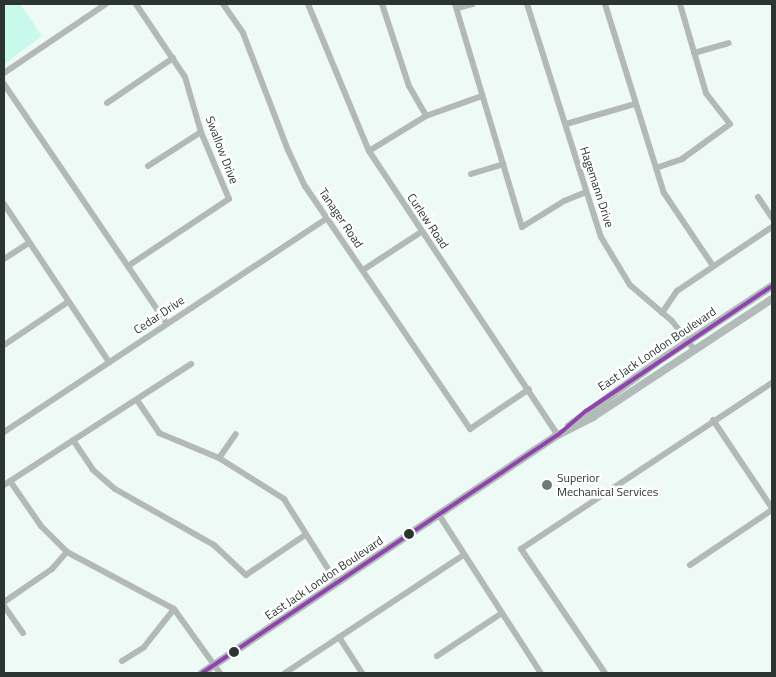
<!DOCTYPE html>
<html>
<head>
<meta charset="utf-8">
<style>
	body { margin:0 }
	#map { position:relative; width:776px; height:677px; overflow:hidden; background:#eefaf6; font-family:"Titillium Web",sans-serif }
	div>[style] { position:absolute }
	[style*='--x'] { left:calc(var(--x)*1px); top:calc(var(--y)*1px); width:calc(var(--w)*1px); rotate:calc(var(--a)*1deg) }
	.green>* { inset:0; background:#c8f9ea }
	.minor>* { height:6px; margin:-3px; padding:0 3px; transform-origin:3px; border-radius:3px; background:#b3b9b7 }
	.major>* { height:8px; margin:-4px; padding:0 4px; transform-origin:4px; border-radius:4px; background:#b2bbb9 }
	.bus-1>* { height:4px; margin:-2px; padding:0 2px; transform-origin:2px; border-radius:2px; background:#8e44ad }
	.dots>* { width:14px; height:14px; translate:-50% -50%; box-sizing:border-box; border:2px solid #fff; border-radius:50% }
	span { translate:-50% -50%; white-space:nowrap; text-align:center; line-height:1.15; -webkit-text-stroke:5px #fff; paint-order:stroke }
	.street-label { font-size:12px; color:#2b3632 }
	.poi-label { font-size:12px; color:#2b3632 }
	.left { translate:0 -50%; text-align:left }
	.frame { position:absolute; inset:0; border:5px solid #2b3632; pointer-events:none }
</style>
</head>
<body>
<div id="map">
	<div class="green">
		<div style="clip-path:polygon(4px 4px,20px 4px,42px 36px,4px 64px)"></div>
	</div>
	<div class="minor">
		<div style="--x:223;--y:4;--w:35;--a:55"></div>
		<div style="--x:243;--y:33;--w:125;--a:69"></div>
		<div style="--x:288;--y:150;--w:40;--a:65"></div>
		<div style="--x:305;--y:186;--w:294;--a:55.8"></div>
		<div style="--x:470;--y:429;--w:71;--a:-34.1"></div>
		<div style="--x:308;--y:4;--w:159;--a:67.5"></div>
		<div style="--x:369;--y:151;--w:341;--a:56.4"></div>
		<div style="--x:382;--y:4;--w:86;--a:71.8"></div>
		<div style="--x:409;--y:86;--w:34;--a:60"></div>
		<div style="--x:455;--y:4;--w:233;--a:73.3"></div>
		<div style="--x:522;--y:227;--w:49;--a:-31.8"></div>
		<div style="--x:564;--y:201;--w:24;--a:-22"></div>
		<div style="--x:527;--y:4;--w:244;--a:72.4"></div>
		<div style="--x:601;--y:237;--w:56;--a:58.9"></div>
		<div style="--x:630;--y:285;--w:55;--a:40.6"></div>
		<div style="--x:672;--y:321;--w:37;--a:52"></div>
		<div style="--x:605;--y:4;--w:198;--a:72.7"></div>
		<div style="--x:664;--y:193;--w:88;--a:56.1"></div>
		<div style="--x:457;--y:8;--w:16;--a:-14"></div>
		<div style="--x:694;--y:53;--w:36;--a:-16"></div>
		<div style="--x:4;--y:73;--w:123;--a:-34.1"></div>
		<div style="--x:4;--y:84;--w:290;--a:55.8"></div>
		<div style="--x:107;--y:103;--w:80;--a:-34.3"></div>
		<div style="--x:566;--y:124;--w:72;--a:-16.2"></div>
		<div style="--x:369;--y:151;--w:67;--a:-31.6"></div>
		<div style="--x:426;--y:116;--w:59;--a:-19.7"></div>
		<div style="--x:148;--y:166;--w:63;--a:-32.7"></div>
		<div style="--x:656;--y:168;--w:28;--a:-19"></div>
		<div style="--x:682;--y:159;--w:59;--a:-36.1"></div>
		<div style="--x:730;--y:124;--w:39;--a:-128"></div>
		<div style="--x:706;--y:93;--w:93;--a:-106.3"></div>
		<div style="--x:471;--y:174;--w:34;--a:-17"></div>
		<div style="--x:758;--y:197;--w:25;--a:56"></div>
		<div style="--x:4;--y:204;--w:190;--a:56.4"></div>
		<div style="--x:4;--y:259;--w:30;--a:-33"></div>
		<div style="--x:128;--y:266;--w:121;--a:-33.6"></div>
		<div style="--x:229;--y:199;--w:73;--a:-112.7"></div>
		<div style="--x:201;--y:132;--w:57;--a:-106.2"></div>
		<div style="--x:185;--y:77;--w:88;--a:-123.9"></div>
		<div style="--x:363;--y:270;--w:69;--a:-33.2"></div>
		<div style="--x:662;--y:313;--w:27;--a:-56"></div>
		<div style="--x:677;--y:291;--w:115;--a:-34"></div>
		<div style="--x:4;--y:345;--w:77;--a:-33.9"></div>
		<div style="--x:137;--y:400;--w:40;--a:56"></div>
		<div style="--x:159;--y:433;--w:65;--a:22.6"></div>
		<div style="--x:219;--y:458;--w:77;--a:32.2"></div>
		<div style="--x:284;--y:499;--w:99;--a:57.8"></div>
		<div style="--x:713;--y:420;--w:106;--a:56.2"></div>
		<div style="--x:4;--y:432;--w:387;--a:-33.5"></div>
		<div style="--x:73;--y:440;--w:36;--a:56"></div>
		<div style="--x:93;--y:470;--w:29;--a:41"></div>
		<div style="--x:115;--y:489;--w:114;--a:29.5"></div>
		<div style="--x:214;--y:545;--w:44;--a:43.2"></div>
		<div style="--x:246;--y:575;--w:71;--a:-34.1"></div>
		<div style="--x:219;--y:458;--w:29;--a:-55"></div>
		<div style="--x:10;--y:481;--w:55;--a:55.4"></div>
		<div style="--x:41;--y:526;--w:37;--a:45"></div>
		<div style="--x:67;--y:552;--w:121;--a:28"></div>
		<div style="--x:174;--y:609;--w:79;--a:54.3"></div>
		<div style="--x:4;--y:485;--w:223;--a:-32.9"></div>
		<div style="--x:439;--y:515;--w:188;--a:57.2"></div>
		<div style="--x:690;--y:565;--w:99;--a:-33.9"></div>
		<div style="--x:4;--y:602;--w:58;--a:-34.5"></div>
		<div style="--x:52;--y:569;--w:23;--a:-49"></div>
		<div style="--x:4;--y:606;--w:33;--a:55"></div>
		<div style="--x:339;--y:637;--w:43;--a:57.4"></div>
		<div style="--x:437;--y:656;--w:78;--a:-33.5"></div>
		<div style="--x:122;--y:661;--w:26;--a:-32"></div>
		<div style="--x:144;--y:647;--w:48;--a:-51.7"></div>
		<div style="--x:285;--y:673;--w:214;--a:-33.5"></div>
		<div style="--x:605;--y:673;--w:150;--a:-124.1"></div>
		<div style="--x:521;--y:549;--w:301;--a:-33.5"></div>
	</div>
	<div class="major">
		<div style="--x:569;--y:426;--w:109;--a:-36"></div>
		<div style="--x:657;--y:362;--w:138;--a:-33.5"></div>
		<div style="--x:202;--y:673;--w:428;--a:-33.8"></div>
		<div style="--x:558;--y:435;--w:39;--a:-27"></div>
		<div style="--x:593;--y:417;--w:214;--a:-33.4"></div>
	</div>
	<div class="bus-1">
		<div style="--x:202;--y:673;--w:428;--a:-33.8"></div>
		<div style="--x:558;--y:435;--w:37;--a:-41"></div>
		<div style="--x:586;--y:411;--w:224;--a:-33.9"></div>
	</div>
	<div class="dots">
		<div style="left:547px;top:485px;background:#6f7b77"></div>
		<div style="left:409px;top:534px;background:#2b3632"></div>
		<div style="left:234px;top:652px;background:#2b3632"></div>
	</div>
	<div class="street-label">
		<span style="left:222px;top:150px;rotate:69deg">Swallow Drive</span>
		<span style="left:597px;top:187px;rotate:72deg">Hagemann Drive</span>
		<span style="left:341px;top:218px;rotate:56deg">Tanager Road</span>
		<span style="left:428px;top:221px;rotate:56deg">Curlew Road</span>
		<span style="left:159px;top:315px;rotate:-34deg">Cedar Drive</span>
		<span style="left:657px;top:349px;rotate:-34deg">East Jack London Boulevard</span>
		<span style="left:324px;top:578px;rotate:-34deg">East Jack London Boulevard</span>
	</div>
	<div class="poi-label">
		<span class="left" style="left:557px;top:485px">Superior<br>Mechanical Services</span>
	</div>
	<div class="frame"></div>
</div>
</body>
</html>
